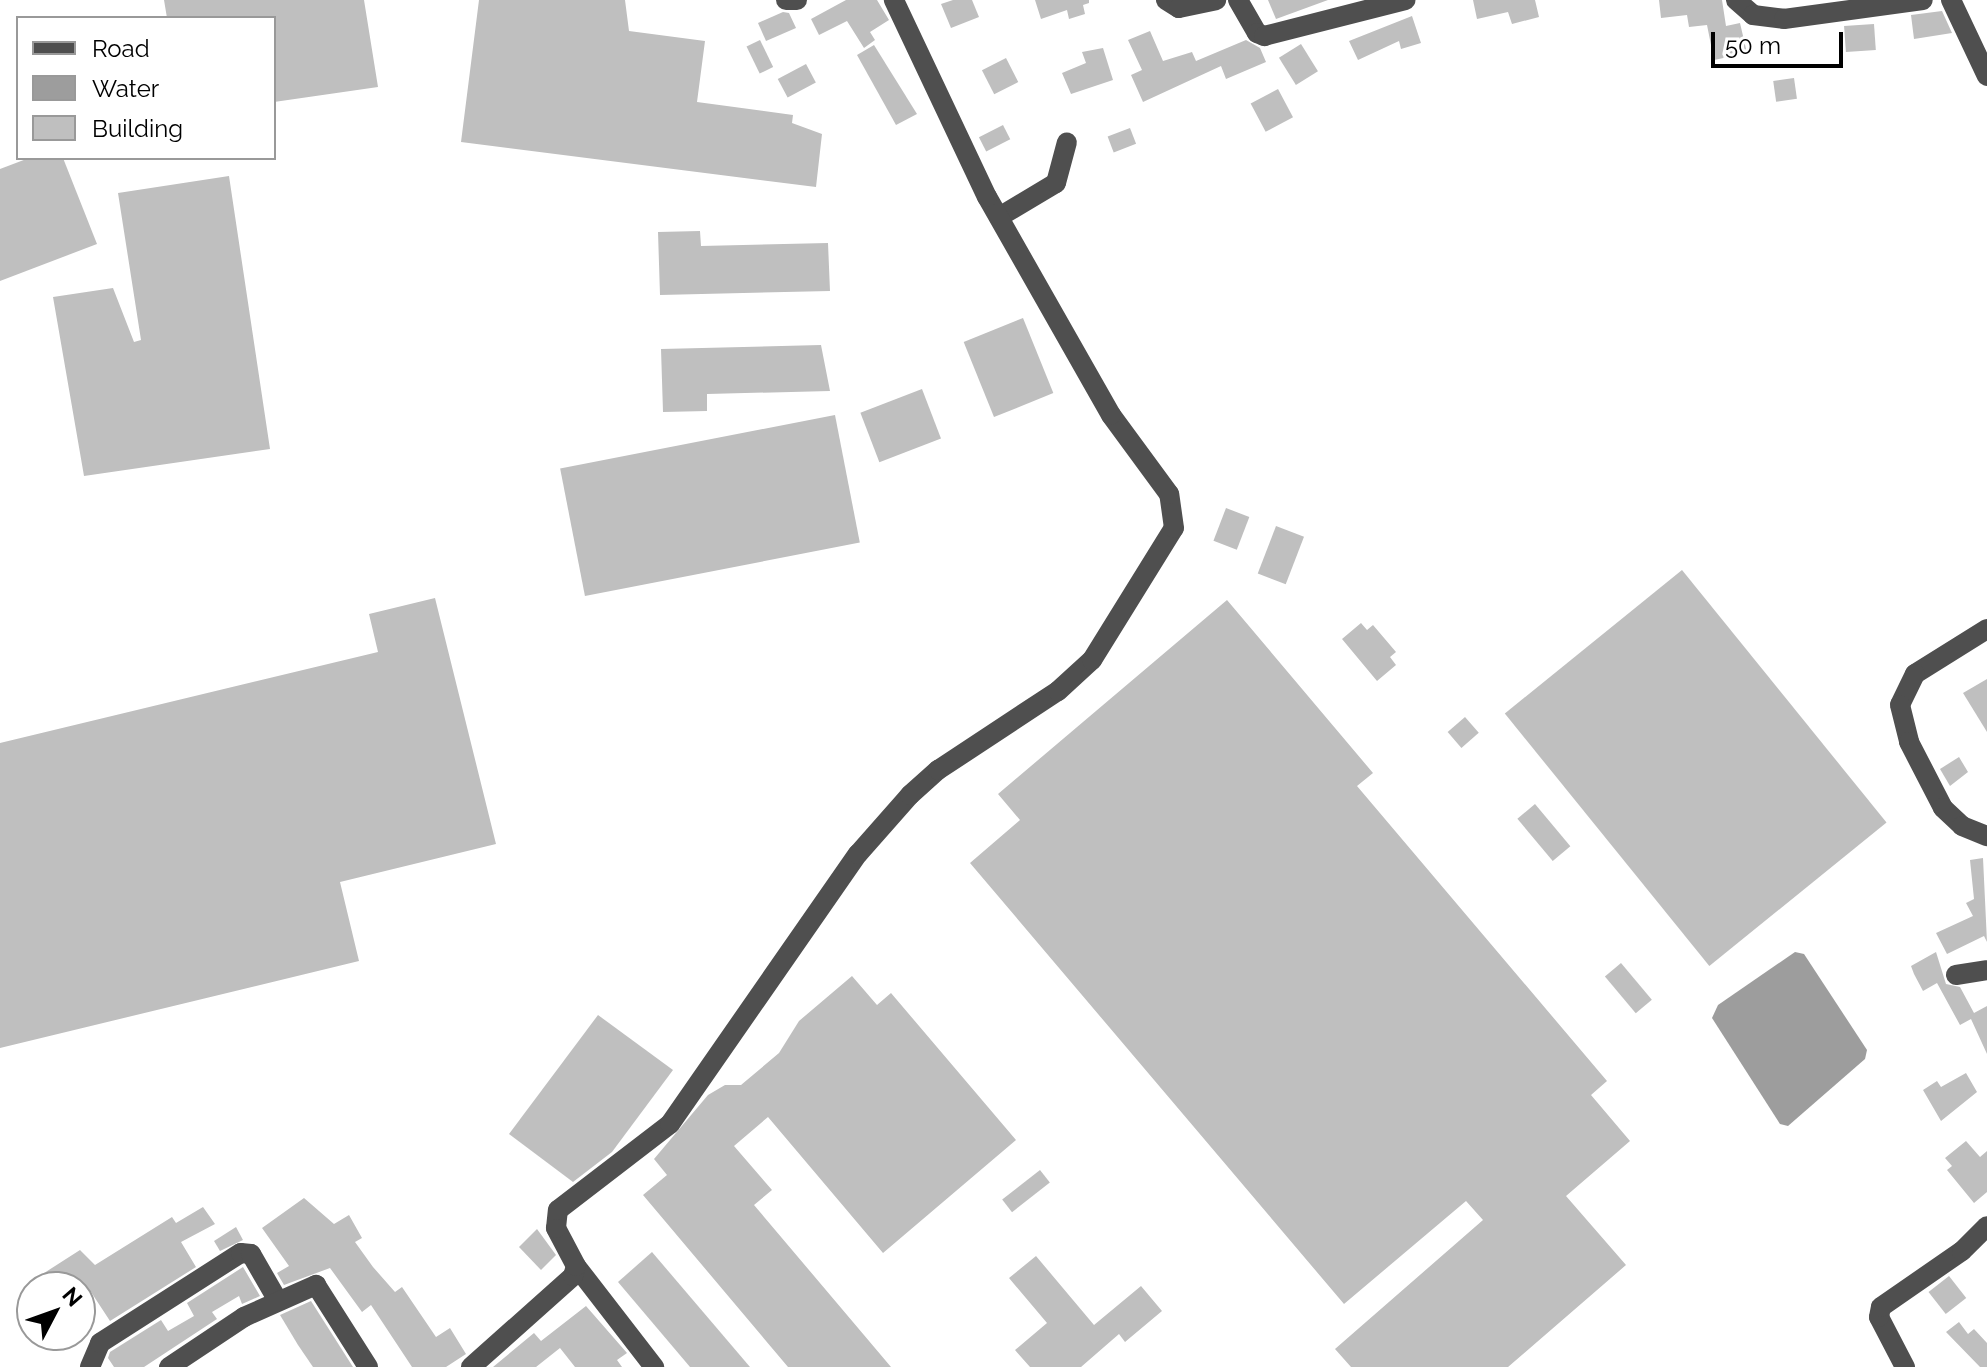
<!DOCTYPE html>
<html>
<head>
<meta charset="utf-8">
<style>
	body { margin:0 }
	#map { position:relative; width:1987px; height:1367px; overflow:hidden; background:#fff; font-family:Raleway,sans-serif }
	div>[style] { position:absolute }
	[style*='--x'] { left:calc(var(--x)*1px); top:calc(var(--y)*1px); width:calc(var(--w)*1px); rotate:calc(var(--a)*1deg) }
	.water>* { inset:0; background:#9d9d9d }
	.building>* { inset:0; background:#bfbfbf; transform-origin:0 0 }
	.minor>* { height:20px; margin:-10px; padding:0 10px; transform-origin:10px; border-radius:10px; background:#4f4f4f }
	span { translate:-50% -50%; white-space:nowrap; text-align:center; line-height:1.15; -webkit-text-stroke:8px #fff; paint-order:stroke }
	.legend { position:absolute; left:16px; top:16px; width:260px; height:144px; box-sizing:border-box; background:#fff; border:2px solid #999; margin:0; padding:10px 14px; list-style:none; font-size:24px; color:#000 }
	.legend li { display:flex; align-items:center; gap:16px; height:40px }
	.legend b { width:40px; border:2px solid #999 }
	.north { position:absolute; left:16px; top:1271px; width:80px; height:80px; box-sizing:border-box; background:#fff; border:2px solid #999; border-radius:50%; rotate:49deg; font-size:22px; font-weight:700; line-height:32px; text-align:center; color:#000 }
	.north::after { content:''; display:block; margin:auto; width:28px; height:36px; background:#000; clip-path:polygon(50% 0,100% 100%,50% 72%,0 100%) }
	.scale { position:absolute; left:1711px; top:32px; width:132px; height:36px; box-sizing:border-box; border:4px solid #000; border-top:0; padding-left:10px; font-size:24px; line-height:28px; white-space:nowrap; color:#000; -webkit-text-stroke:6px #fff; paint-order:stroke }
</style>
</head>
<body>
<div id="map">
	<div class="water">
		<div style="clip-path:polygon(1795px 952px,1804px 954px,1867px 1050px,1865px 1059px,1788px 1126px,1780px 1124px,1712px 1018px,1718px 1005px)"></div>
	</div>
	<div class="building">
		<div style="clip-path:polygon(164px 0,364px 0,378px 87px,274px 102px,274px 18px,167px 18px)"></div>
		<div style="clip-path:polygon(479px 0,625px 0,629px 31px,705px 41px,697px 102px,793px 115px,792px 123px,822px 134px,816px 187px,461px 142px)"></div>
		<div style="clip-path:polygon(846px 0,877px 0,889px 20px,870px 32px,875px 40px,864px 48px,847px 21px,819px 35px,811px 19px)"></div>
		<div style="clip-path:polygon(953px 0,972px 0,979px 17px,951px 28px,941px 4px)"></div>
		<div style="clip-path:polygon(1035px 0,1089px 0,1089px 3px,1083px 5px,1085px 14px,1069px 19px,1067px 10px,1041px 19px)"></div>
		<div style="clip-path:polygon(1268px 0,1328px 0,1276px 19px)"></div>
		<div style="clip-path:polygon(1473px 0,1535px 0,1539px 17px,1512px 24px,1508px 12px,1477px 19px)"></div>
		<div style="clip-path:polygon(1659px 0,1722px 0,1726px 26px,1740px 23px,1747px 53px,1714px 60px,1707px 25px,1689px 27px,1687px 15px,1661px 18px)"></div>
		<div style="clip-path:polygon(1942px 11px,1952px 33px,1914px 39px,1911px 15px)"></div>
		<div style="clip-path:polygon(783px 12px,789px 13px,796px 28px,766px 41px,758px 23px)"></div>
		<div style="clip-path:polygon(1412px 16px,1421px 43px,1401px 49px,1399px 41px,1358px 60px,1349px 41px)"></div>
		<div style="left:1874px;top:24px;width:26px;height:30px;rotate:86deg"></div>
		<div style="clip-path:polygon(1150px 31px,1163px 61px,1192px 52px,1196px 61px,1246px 40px,1260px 48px,1266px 62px,1226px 79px,1221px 66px,1143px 102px,1131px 75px,1142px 70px,1128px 40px)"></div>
		<div style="left:760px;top:40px;width:30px;height:15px;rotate:64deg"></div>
		<div style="left:1301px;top:44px;width:32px;height:26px;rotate:58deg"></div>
		<div style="clip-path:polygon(874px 45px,917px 114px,896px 125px,857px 55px)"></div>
		<div style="clip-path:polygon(1103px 48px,1113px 80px,1071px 94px,1062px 73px,1086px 63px,1082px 52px)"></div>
		<div style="left:1006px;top:58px;width:27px;height:27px;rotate:63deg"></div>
		<div style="left:806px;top:64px;width:21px;height:32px;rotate:62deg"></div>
		<div style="left:1794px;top:78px;width:21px;height:21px;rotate:82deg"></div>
		<div style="left:1278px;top:89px;width:32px;height:31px;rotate:62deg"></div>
		<div style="left:1003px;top:125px;width:16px;height:27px;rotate:63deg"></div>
		<div style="left:1130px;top:128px;width:17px;height:24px;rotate:69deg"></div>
		<div style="clip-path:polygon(29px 158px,63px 158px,97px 244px,0 281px,0 169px)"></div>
		<div style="clip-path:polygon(229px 176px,270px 449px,84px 476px,53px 297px,113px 288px,134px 342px,141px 340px,118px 193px)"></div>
		<div style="clip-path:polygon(700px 231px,701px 246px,828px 243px,830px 291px,660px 295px,658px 232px)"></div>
		<div style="left:1023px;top:318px;width:81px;height:64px;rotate:68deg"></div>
		<div style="clip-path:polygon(821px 345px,830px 391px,707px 394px,707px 411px,663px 412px,661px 349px)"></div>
		<div style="left:922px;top:389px;width:53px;height:66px;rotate:69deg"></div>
		<div style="left:835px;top:415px;width:130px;height:280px;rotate:79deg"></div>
		<div style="left:1226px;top:508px;width:25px;height:35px;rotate:21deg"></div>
		<div style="left:1276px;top:526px;width:30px;height:51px;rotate:21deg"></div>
		<div style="left:1682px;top:570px;width:325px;height:228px;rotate:51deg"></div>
		<div style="clip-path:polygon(435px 598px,496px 844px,340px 882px,359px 961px,0 1048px,0 743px,378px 652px,369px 614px)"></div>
		<div style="clip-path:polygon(1227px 600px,1373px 773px,1357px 786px,1607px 1081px,1591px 1095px,1630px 1141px,1566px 1196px,1626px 1265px,1508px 1367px,1351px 1367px,1335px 1349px,1483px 1220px,1466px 1201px,1344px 1304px,970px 863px,1020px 820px,998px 794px)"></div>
		<div style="clip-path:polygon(1361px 623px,1367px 630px,1373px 625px,1396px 652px,1390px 657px,1396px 665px,1377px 681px,1342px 639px)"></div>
		<div style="clip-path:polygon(1987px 679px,1987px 732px,1963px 693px)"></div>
		<div style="left:1465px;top:717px;width:21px;height:23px;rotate:49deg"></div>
		<div style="clip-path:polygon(1959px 757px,1968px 772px,1950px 786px,1940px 769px)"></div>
		<div style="left:1535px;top:804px;width:55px;height:23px;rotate:50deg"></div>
		<div style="clip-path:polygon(1983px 858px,1987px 942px,1984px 936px,1947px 954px,1936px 933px,1973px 916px,1966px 903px,1974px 899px,1970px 860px)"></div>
		<div style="clip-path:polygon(1936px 952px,1946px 984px,1960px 987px,1974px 1013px,1987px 1006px,1987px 1054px,1971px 1019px,1960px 1025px,1937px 983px,1923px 991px,1914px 974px,1911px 966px)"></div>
		<div style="left:1621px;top:963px;width:48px;height:21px;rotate:50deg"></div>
		<div style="clip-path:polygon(852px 976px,877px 1005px,891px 993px,1016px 1140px,883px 1253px,768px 1117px,734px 1146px,772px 1190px,754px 1205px,891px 1367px,788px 1367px,643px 1195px,667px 1175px,654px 1159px,708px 1095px,725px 1085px,741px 1085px,779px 1053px,799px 1021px)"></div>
		<div style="clip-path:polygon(598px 1015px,673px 1070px,612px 1152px,573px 1182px,509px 1134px)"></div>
		<div style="clip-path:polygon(1966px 1073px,1977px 1092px,1941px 1121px,1923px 1090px,1937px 1081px,1941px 1087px)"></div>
		<div style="clip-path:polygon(1966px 1141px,1980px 1157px,1987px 1151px,1987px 1192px,1974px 1203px,1947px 1170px,1952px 1166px,1945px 1158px)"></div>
		<div style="left:1040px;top:1170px;width:16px;height:48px;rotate:52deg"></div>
		<div style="clip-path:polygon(304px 1198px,334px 1224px,349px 1215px,362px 1238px,355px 1242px,373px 1267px,395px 1292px,402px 1287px,436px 1337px,450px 1328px,466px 1354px,446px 1367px,412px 1367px,371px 1305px,362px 1312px,330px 1268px,284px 1285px,277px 1273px,289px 1266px,262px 1228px)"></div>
		<div style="clip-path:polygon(203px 1207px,215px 1224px,181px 1242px,196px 1267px,110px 1321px,91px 1292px,80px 1299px,80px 1287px,50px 1287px,41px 1275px,80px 1250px,95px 1265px,172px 1217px,176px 1223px)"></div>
		<div style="clip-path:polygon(236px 1227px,243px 1240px,220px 1251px,214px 1241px)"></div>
		<div style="clip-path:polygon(537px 1229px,556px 1255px,541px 1270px,519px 1247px)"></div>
		<div style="clip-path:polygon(652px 1252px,750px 1367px,690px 1367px,618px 1282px)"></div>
		<div style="clip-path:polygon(1036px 1256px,1094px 1325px,1141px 1286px,1162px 1311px,1125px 1342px,1119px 1334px,1081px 1367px,1030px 1367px,1015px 1350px,1047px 1323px,1009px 1278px)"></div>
		<div style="clip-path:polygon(243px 1267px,260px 1296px,242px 1304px,239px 1296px,212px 1312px,217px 1319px,144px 1367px,114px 1367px,108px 1358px,110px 1352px,161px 1320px,168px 1331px,194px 1316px,187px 1303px)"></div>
		<div style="left:1949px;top:1276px;width:28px;height:26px;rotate:52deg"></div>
		<div style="clip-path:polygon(311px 1301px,353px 1367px,313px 1367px,298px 1345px,280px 1315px)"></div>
		<div style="clip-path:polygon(586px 1306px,627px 1353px,617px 1360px,622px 1367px,575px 1367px,560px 1348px,536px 1367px,493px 1367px,534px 1333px,541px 1341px)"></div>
		<div style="clip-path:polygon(1959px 1322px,1968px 1334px,1974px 1329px,1987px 1343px,1987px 1367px,1980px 1367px,1946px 1332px)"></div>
	</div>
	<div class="minor">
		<div style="--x:786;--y:0;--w:11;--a:0"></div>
		<div style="--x:1166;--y:0;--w:15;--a:32"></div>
		<div style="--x:1179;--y:8;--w:38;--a:-12"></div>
		<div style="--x:1238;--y:0;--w:38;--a:60"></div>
		<div style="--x:1257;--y:33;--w:8;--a:23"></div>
		<div style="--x:1264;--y:36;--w:146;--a:-14.3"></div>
		<div style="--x:1736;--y:0;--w:23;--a:41"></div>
		<div style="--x:1753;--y:15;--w:31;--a:7"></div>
		<div style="--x:1784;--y:19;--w:140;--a:-7.8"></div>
		<div style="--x:1951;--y:0;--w:84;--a:64.7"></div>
		<div style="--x:999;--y:217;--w:66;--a:-30.8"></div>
		<div style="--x:1056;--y:183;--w:42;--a:-75"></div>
		<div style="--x:1987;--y:629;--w:85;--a:148"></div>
		<div style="--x:1915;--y:674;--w:34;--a:116"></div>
		<div style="--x:1900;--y:705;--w:38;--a:76"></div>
		<div style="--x:1909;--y:742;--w:74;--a:62.7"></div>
		<div style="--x:1943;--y:808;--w:26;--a:43"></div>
		<div style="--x:1962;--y:826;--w:27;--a:22"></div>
		<div style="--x:1956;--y:975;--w:31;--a:-9"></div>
		<div style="--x:576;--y:1266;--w:128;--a:52.3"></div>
		<div style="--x:90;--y:1367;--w:26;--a:-67"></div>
		<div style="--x:100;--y:1343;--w:167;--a:-32.6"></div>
		<div style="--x:241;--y:1253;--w:10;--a:6"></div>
		<div style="--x:251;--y:1254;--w:54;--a:60.1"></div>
		<div style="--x:169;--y:1367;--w:90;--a:-33.7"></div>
		<div style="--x:244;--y:1317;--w:79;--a:-24"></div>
		<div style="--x:316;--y:1285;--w:97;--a:57.6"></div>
		<div style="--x:471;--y:1367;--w:137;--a:-41.7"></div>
		<div style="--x:573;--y:1276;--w:10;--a:-73"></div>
		<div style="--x:576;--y:1266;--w:43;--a:-117.8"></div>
		<div style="--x:556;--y:1228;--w:18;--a:-84"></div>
		<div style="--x:558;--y:1210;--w:141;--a:-37.5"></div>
		<div style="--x:670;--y:1124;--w:329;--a:-55.2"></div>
		<div style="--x:858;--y:854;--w:79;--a:-48.6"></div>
		<div style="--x:910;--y:795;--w:38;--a:-42"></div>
		<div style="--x:938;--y:770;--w:144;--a:-33.4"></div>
		<div style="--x:1058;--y:691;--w:46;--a:-42.4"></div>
		<div style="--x:1092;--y:660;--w:155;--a:-58.2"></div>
		<div style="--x:1174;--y:528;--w:34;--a:-98"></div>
		<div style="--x:1169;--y:494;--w:98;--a:-126.3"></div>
		<div style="--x:1111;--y:415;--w:251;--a:-119.6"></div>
		<div style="--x:987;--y:197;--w:218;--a:-115.3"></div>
		<div style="--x:1905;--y:1367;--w:56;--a:-117.5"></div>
		<div style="--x:1879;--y:1317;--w:10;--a:-79"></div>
		<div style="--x:1881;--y:1307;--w:98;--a:-34.7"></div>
		<div style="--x:1962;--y:1251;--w:35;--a:-45"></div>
	</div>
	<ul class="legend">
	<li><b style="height:10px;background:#4f4f4f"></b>Road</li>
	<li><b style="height:22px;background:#9d9d9d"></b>Water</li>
	<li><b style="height:22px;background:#bfbfbf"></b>Building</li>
	</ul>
	<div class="north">N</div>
	<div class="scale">50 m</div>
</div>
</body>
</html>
